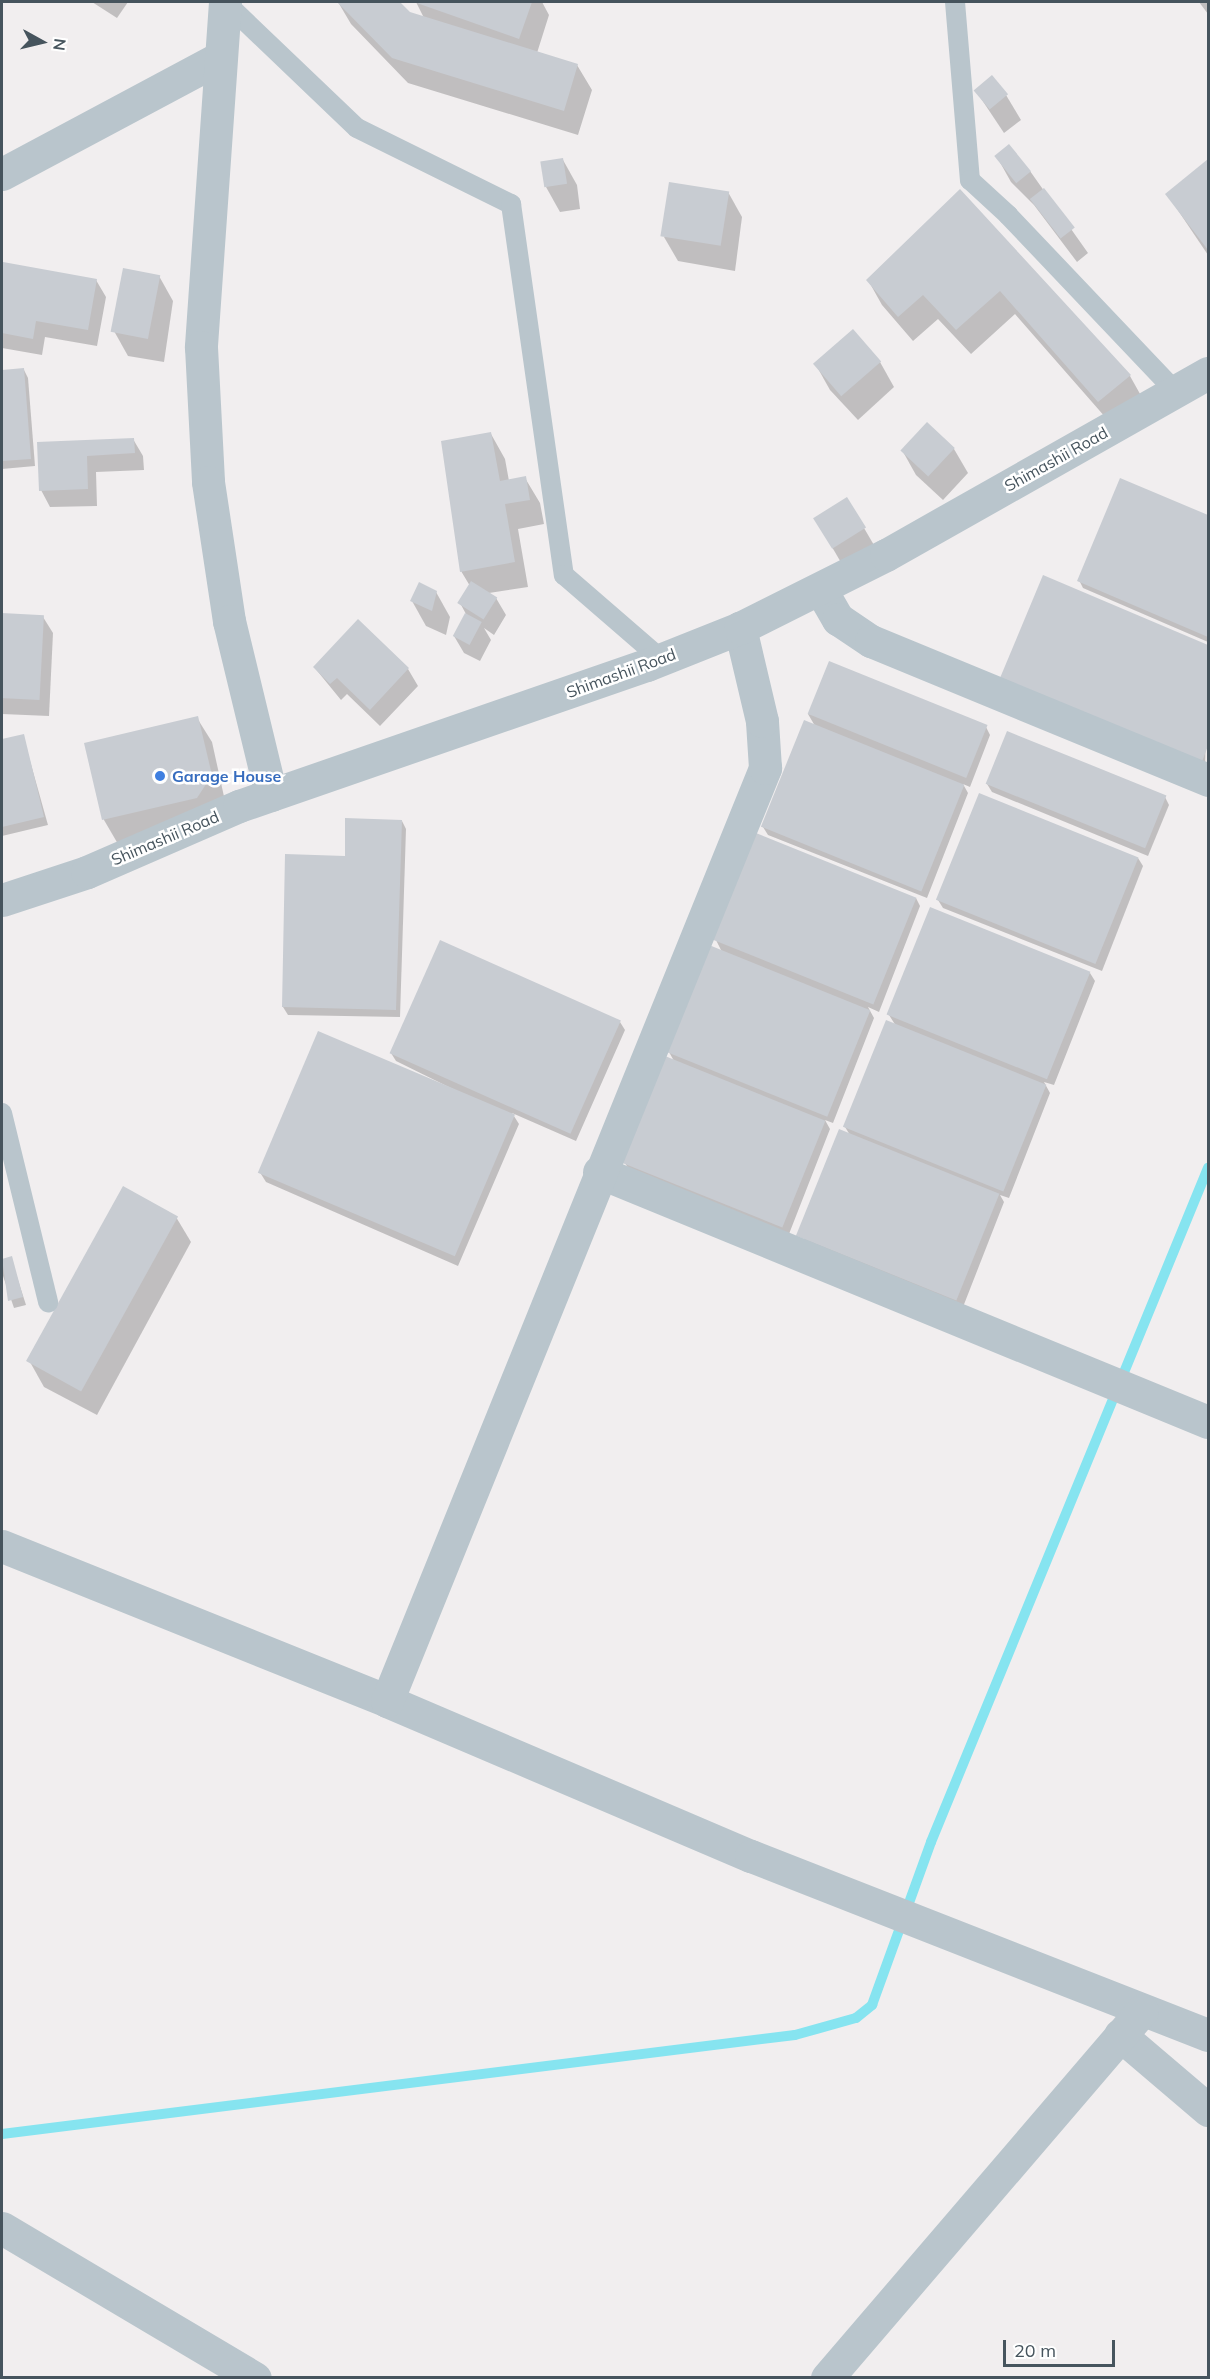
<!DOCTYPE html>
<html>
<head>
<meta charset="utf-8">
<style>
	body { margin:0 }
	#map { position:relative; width:1210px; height:2379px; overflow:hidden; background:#f1eeef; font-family:Mulish,sans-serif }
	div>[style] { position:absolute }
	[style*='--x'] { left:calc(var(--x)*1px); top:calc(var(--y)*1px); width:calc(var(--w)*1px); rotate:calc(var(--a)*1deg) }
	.shadow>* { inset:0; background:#0003 }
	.stream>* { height:10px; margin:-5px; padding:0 5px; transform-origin:5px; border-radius:5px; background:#86e4f0 }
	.building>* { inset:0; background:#c8ccd2; transform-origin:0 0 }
	.service>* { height:20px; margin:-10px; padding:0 10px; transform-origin:10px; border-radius:10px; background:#b9c5cc }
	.minor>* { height:33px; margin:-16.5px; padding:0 16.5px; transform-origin:16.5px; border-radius:16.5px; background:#b9c5cc }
	.tertiary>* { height:33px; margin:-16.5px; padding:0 16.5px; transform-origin:16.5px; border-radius:16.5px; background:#b9c5cc }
	.dots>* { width:16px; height:16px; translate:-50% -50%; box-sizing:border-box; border:3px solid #fff; border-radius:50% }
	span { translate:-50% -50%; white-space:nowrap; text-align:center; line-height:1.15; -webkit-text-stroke:5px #fff; paint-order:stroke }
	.street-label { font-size:16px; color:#46545d }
	.shop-label { font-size:16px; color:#366cbe; font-weight:700 }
	.left { translate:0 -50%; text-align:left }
	.frame { position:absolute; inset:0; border:3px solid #46545d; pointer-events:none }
	.north { position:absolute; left:12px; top:12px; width:60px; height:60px; -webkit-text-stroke:4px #fff; paint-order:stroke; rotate:98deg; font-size:16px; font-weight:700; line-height:24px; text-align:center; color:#46545d }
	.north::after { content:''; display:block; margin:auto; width:21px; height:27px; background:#46545d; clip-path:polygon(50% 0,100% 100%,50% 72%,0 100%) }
	.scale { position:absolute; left:1003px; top:2340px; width:112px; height:27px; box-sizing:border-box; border:3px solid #46545d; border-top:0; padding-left:8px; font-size:18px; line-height:21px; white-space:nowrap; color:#46545d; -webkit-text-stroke:4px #fff; paint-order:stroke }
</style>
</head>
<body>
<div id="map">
	<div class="shadow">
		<div style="clip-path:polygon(92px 2px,128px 2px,117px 18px)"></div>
		<div style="clip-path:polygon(338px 2px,398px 2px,409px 14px,424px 18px,416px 2px,542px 2px,549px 15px,537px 53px,577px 65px,592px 90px,578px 135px,408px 83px,351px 24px)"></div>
		<div style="clip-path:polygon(1199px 2px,1208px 2px,1208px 14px)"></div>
		<div style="clip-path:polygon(976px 91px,1006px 95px,1021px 120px,1004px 133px)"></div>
		<div style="clip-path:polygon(997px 157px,1030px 171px,1088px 253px,1077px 262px,1034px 205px,1011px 182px)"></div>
		<div style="clip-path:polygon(563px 160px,577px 185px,580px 209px,560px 212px,546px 187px)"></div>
		<div style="clip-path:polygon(1208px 161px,1208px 255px,1167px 194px)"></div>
		<div style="clip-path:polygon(960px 191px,1130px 376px,1144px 401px,1113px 426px,1015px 314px,971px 354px,938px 319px,913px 341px,882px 305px,868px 280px)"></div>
		<div style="clip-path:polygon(728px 192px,742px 217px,735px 271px,678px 261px,664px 237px)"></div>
		<div style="clip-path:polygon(4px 264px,96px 280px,106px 297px,97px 346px,45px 337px,42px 355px,2px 348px)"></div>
		<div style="clip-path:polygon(159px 276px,173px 301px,164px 362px,128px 356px,114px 331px)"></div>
		<div style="clip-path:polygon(852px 332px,880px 362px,894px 387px,858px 420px,830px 390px,816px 365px)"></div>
		<div style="clip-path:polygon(24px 370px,28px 378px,35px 466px,2px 469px,2px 371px)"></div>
		<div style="clip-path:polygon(491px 434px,505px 459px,509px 481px,525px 478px,540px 503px,544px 524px,518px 529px,528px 587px,489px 593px,496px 598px,506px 615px,494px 635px,484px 628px,491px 640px,480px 661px,464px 653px,454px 636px,466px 614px,460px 603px,470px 586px,461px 571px)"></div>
		<div style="clip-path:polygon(133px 439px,143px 456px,144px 470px,96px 472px,97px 506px,50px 507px,41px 490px,39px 443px)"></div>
		<div style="clip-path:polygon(954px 449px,968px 473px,943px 500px,916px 475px,902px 450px)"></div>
		<div style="clip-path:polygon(1121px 480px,1208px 517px,1208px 642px,1083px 588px,1079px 580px)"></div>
		<div style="clip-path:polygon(815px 518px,864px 528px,878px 552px,846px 571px)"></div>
		<div style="clip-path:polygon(1044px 577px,1208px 647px,1205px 771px)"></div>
		<div style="clip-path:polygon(436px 592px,450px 617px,446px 635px,426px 626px,412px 601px)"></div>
		<div style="clip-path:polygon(2px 614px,43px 617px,53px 633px,49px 716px,2px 714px)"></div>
		<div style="clip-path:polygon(358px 621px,408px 669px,418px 686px,380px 726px,347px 694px,341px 700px,314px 667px)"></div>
		<div style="clip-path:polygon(808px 714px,986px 727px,990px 735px,970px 787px,963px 784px,968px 793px,927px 898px,768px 835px,763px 827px,815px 726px)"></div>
		<div style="clip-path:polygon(197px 718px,212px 742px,225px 801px,118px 844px,104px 820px,86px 744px)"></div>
		<div style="clip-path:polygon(23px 736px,48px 825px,2px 836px,2px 741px)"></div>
		<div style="clip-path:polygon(987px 784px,1165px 797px,1169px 805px,1148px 856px,992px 792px)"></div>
		<div style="clip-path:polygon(402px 821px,406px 829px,400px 1017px,288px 1015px,283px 1007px)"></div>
		<div style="clip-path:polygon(1138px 858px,1143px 866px,1102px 971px,943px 908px,938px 900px)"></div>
		<div style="clip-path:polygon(916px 898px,920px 906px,879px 1012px,868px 1007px,874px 1018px,833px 1123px,825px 1120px,830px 1129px,789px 1234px,630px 1171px,625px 1163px,674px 1061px,669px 1052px,722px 952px,716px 940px)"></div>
		<div style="clip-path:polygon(1090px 973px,1095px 981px,1054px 1085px,1044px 1082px,1050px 1093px,1009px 1198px,1000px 1195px,1004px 1202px,963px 1307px,803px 1244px,850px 1135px,845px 1127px,896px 1026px,889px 1015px)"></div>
		<div style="clip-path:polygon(620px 1022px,625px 1030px,576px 1141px,512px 1113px,519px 1124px,458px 1266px,266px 1182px,261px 1174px,475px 1100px,396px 1061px,391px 1053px)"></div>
		<div style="clip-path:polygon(176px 1217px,191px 1242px,97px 1415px,44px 1387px,30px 1362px)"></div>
		<div style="clip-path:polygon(11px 1258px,26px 1305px,14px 1308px,2px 1273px,2px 1260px)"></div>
	</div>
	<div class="stream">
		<div style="--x:2;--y:2134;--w:799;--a:-7.12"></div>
		<div style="--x:795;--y:2035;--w:63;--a:-15.6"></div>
		<div style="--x:856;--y:2018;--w:21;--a:-39"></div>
		<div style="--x:872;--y:2005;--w:173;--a:-70.1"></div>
		<div style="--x:931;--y:1842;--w:729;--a:-67.66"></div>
	</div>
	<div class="building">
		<div style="clip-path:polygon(337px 2px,400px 2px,410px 12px,578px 64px,564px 111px,392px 58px)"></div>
		<div style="clip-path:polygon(414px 2px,532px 2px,519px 39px)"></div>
		<div style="left:992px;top:75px;width:25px;height:24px;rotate:50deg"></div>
		<div style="left:1009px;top:144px;width:35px;height:19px;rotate:51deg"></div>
		<div style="left:563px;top:158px;width:26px;height:23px;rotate:81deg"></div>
		<div style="clip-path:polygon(1208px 159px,1208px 250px,1165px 194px)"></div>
		<div style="left:669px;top:182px;width:61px;height:55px;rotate:9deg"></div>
		<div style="left:1044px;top:188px;width:50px;height:18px;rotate:52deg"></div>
		<div style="clip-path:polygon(960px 189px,1131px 375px,1098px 402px,1000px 291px,956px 330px,923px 295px,898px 317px,866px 280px)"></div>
		<div style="clip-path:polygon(3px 262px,97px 279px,88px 330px,36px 321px,33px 339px,2px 333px)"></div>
		<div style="left:123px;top:268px;width:38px;height:65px;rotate:11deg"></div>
		<div style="left:853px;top:329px;width:43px;height:53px;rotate:49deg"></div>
		<div style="clip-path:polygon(24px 368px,31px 459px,2px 461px,2px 370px)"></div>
		<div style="left:927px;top:422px;width:38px;height:39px;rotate:43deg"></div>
		<div style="clip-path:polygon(491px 432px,500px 481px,526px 476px,530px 500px,505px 504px,515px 562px,460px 572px,441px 441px)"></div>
		<div style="clip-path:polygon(134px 438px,135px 453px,87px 456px,88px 489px,39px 491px,37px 442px)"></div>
		<div style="clip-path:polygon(1120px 478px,1208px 515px,1208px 637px,1077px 581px)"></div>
		<div style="left:847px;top:497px;width:36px;height:40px;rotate:58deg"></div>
		<div style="clip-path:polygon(1043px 575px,1208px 645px,1208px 746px,1201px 764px,1000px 678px)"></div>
		<div style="left:471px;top:581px;width:31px;height:26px;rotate:32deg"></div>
		<div style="clip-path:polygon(419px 582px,437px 591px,432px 611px,410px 601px)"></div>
		<div style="left:2px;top:613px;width:42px;height:85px;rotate:3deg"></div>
		<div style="left:465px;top:613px;width:19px;height:26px;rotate:28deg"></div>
		<div style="clip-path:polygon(358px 619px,409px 668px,370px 710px,337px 678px,330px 684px,313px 667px)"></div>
		<div style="left:829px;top:661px;width:171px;height:57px;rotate:22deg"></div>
		<div style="clip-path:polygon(198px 716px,212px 775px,197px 798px,102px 820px,84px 743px)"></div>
		<div style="left:804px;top:720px;width:173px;height:115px;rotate:22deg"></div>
		<div style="left:1007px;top:731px;width:172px;height:57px;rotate:22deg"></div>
		<div style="clip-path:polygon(24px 734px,44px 817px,2px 827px,2px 739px)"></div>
		<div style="left:979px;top:793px;width:172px;height:115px;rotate:22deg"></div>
		<div style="clip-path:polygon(345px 818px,402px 820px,396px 1010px,282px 1007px,285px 854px,345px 856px)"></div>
		<div style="left:756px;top:833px;width:173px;height:115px;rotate:22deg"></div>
		<div style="left:930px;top:907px;width:173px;height:116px;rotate:22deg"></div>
		<div style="left:440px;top:940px;width:198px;height:124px;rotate:24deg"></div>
		<div style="left:709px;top:945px;width:174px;height:115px;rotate:22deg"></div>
		<div style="left:886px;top:1020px;width:173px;height:115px;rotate:22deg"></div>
		<div style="left:318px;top:1031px;width:214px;height:154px;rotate:23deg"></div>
		<div style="left:665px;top:1056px;width:173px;height:115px;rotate:22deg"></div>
		<div style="left:839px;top:1129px;width:173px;height:115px;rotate:22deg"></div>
		<div style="left:123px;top:1186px;width:63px;height:200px;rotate:29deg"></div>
		<div style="clip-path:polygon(12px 1256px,23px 1297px,8px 1301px,2px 1259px)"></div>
	</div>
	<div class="service">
		<div style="--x:225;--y:2;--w:182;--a:43.7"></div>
		<div style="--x:357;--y:128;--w:172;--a:26.3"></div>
		<div style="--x:511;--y:204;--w:375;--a:81.9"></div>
		<div style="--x:564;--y:575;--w:128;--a:40.9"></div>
		<div style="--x:955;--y:2;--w:179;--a:85.2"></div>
		<div style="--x:970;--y:180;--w:52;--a:42.6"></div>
		<div style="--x:1008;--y:215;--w:244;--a:46.5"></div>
		<div style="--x:2;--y:1113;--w:195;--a:76.3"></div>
	</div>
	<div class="minor">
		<div style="--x:2;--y:174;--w:246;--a:-28.1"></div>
		<div style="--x:821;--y:590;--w:34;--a:60"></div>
		<div style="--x:838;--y:619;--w:40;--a:34"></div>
		<div style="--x:871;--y:641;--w:365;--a:22.4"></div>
		<div style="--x:599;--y:1172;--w:658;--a:22.32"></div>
		<div style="--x:2;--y:1546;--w:415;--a:21.9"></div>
		<div style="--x:387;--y:1701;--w:396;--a:23.1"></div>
		<div style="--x:751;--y:1856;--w:491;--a:21.4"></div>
		<div style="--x:387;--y:1701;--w:1007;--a:-67.94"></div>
		<div style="--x:765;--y:768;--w:47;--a:-93.7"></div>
		<div style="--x:762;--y:721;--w:96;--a:-103.3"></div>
		<div style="--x:1120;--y:2035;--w:116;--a:40.4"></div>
		<div style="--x:2;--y:2228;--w:294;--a:30.7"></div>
		<div style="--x:827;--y:2378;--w:484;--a:-49.4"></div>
	</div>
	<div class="tertiary">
		<div style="--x:225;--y:2;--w:346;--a:94"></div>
		<div style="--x:201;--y:347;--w:135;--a:87"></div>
		<div style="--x:208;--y:482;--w:141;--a:81.4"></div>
		<div style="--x:229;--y:621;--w:179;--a:76.4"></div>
		<div style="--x:2;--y:900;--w:89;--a:-18.2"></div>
		<div style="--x:87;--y:872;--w:166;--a:-23.5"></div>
		<div style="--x:239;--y:806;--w:432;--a:-19.1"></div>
		<div style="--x:647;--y:665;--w:100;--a:-21.7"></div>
		<div style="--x:740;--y:628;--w:163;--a:-26.6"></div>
		<div style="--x:886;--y:555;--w:370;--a:-29.5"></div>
	</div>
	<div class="dots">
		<div style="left:160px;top:776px;background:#3f7fe0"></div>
	</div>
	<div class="street-label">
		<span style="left:1056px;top:459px;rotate:-29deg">Shimashii Road</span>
		<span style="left:621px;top:673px;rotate:-20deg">Shimashii Road</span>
		<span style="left:165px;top:838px;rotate:-23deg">Shimashii Road</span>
	</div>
	<div class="shop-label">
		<span class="left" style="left:172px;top:776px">Garage House</span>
	</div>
	<div class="frame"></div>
	<div class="north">N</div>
	<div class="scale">20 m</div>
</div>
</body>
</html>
